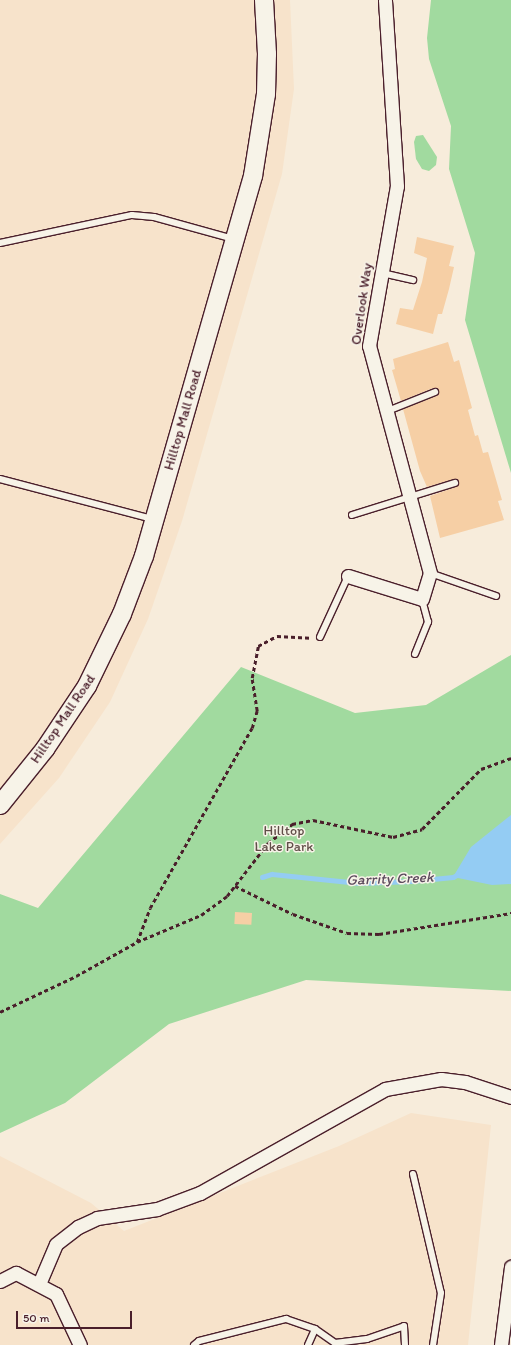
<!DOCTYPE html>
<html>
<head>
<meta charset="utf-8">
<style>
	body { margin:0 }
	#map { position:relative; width:511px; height:1345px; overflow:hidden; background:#f7ecdb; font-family:Itim,sans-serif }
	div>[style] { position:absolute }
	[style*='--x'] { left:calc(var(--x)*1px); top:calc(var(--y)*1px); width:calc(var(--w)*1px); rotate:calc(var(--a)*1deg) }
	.built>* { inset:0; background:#f7e3cb }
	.green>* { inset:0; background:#a1da9f }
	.water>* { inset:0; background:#94ccf3 }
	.stream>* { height:4.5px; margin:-2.25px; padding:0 2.25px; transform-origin:2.25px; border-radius:2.25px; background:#94ccf3 }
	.building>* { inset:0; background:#f6cfa5; transform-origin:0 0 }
	.path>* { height:2.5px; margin-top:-1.25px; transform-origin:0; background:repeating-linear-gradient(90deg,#4a1f2b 0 4px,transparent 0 7px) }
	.roads { filter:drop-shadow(1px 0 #4a1f2b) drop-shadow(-1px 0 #4a1f2b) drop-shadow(0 1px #4a1f2b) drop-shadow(0 -1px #4a1f2b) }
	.lane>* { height:6px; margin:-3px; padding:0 3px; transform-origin:3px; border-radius:3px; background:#f7f3e8 }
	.street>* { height:13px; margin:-6.5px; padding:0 6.5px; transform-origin:6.5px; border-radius:6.5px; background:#f7f3e8 }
	.secondary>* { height:18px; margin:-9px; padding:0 9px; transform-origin:9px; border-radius:9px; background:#f7f3e8 }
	span { translate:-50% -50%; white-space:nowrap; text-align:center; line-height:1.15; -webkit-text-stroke:3px #f7f3e8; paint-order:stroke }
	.street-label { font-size:14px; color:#4a1f2b }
	.park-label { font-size:14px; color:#604e48 }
	.water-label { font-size:15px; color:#5c4a5d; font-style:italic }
	.scale { position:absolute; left:16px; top:1311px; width:116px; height:18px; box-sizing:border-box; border:2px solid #4a1f2b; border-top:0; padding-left:5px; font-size:12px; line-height:14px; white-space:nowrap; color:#4a1f2b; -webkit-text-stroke:3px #f7f3e8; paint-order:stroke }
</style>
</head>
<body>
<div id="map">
	<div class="built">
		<div style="clip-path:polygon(0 0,290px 0,294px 89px,282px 174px,182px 521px,148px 619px,110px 702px,59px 778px,0 844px)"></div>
		<div style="clip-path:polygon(411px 1113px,491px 1125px,468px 1345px,0 1345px,0 1156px,91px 1203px,124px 1231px,339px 1146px)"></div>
	</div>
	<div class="green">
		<div style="clip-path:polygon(431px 0,511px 0,511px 473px,465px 320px,475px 253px,449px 169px,451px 126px,429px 59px,427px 38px)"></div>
		<div style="clip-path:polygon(423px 135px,437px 157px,436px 165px,429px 171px,422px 169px,416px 159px,414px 142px,416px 136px)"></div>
		<div style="clip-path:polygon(511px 655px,511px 991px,306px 980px,169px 1024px,65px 1103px,0 1133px,0 894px,38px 908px,241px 667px,355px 713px,426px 705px)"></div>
	</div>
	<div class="water">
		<div style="clip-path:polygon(511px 815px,511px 884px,492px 885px,453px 877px,471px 847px)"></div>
	</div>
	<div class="stream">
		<div style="--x:262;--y:877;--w:10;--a:-17"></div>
		<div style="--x:272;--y:874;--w:87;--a:5.9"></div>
		<div style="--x:359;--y:883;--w:53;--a:-2.2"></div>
		<div style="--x:412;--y:881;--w:41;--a:-5.6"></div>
		<div style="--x:453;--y:877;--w:7;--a:-27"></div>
	</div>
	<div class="building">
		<div style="clip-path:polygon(417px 237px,454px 246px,449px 266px,454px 267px,449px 289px,442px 314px,438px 314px,433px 334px,396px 324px,400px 308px,413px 310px,422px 282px,427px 258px,414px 253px)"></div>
		<div style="clip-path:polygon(448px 342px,454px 362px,459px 360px,472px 408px,468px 410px,475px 436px,478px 435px,483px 453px,488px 452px,502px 500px,498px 501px,504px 520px,440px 538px,430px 496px,456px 487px,459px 482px,454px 479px,427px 487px,420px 471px,403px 409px,437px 396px,439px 391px,433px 388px,401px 401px,392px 370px,395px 369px,393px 359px)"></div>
		<div style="left:235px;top:912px;width:17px;height:12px;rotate:3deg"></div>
	</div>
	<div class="path">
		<div style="--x:235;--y:886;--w:64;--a:25.8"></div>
		<div style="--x:293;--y:914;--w:57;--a:19.4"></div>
		<div style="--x:347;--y:933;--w:32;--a:2"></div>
		<div style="--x:379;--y:934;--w:134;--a:-9"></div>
		<div style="--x:137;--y:942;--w:36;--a:-69"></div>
		<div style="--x:150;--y:908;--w:207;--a:-60.5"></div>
		<div style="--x:252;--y:728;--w:18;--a:-74"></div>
		<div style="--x:257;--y:711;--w:33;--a:-99"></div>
		<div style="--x:252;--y:678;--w:33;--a:-79"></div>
		<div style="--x:258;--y:646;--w:21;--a:-28"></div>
		<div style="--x:277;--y:636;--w:33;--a:3"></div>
		<div style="--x:0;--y:1012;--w:84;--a:-25.3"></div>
		<div style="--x:76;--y:976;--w:70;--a:-29.1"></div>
		<div style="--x:137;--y:942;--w:69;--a:-22.9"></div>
		<div style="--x:201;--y:915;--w:32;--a:-36"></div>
		<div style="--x:227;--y:896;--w:67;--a:-52.3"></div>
		<div style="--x:268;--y:843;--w:31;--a:-38"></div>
		<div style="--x:292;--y:824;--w:21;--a:-11"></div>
		<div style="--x:313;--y:820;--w:82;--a:12"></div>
		<div style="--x:393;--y:837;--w:30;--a:-15"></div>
		<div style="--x:422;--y:829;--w:84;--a:-45.5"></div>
		<div style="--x:481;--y:769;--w:32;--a:-20"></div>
	</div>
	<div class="roads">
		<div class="lane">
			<div style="--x:0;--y:243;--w:135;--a:-12"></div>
			<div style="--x:132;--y:215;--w:22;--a:5"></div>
			<div style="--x:154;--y:217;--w:83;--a:15.4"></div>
			<div style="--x:382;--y:273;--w:32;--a:13"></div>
			<div style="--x:385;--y:412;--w:54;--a:-21.8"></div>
			<div style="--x:0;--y:479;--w:158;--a:14.7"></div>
			<div style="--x:352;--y:515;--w:108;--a:-17.3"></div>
			<div style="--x:430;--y:573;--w:70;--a:19.2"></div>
			<div style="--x:320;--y:637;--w:67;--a:-65.3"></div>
			<div style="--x:415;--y:654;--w:35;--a:-68"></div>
			<div style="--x:428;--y:622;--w:24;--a:-105"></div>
			<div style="--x:413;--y:1174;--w:122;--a:76.8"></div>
			<div style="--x:441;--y:1293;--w:53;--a:98.7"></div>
			<div style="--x:194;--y:1345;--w:6;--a:-39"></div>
			<div style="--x:199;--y:1341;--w:90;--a:-14.2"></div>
			<div style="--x:286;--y:1319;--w:31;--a:19"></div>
			<div style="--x:315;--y:1329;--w:24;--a:35"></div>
			<div style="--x:335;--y:1343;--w:32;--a:-7"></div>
			<div style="--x:367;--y:1339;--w:39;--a:-19"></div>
			<div style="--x:404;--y:1326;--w:19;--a:87"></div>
			<div style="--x:308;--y:1345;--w:17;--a:-66"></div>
		</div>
		<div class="street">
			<div style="--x:348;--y:576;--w:77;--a:17.3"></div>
			<div style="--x:422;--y:599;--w:27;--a:-73"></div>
			<div style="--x:430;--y:573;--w:235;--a:-105"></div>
			<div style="--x:369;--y:346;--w:162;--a:-80.1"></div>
			<div style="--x:397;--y:186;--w:186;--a:-93.7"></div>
			<div style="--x:0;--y:1281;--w:18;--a:-27"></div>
			<div style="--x:16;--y:1273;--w:45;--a:27.7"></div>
			<div style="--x:56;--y:1294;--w:56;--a:64.8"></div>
			<div style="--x:39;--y:1284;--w:43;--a:-67"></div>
			<div style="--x:56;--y:1244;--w:28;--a:-38"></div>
			<div style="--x:78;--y:1227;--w:21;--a:-25"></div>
			<div style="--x:97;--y:1218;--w:61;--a:-8.5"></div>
			<div style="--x:157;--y:1209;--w:46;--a:-20.4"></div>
			<div style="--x:200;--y:1193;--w:212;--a:-29.3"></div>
			<div style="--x:385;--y:1089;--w:57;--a:-10.1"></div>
			<div style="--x:441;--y:1079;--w:24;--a:7"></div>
			<div style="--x:465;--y:1082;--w:48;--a:18.1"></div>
			<div style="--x:501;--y:1345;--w:79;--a:-82.7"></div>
		</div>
		<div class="secondary">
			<div style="--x:0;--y:805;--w:72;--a:-51.2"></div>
			<div style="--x:45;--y:749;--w:76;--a:-56.3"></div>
			<div style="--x:87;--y:686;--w:80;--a:-64.1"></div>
			<div style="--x:122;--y:614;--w:62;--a:-69.2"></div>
			<div style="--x:144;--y:556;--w:395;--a:-74"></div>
			<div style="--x:253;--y:176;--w:83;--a:-81"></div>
			<div style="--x:266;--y:94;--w:40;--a:-88.6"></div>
			<div style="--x:267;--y:54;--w:54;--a:-93.2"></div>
		</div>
	</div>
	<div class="street-label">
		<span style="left:362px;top:304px;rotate:-82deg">Overlook Way</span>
		<span style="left:183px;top:420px;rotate:-74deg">Hilltop Mall Road</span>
		<span style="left:63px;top:719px;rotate:-56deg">Hilltop Mall Road</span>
	</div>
	<div class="park-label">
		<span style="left:284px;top:839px">Hilltop<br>Lake Park</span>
	</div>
	<div class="water-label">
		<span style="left:390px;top:879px;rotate:-2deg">Garrity Creek</span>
	</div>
	<div class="scale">50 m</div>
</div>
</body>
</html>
